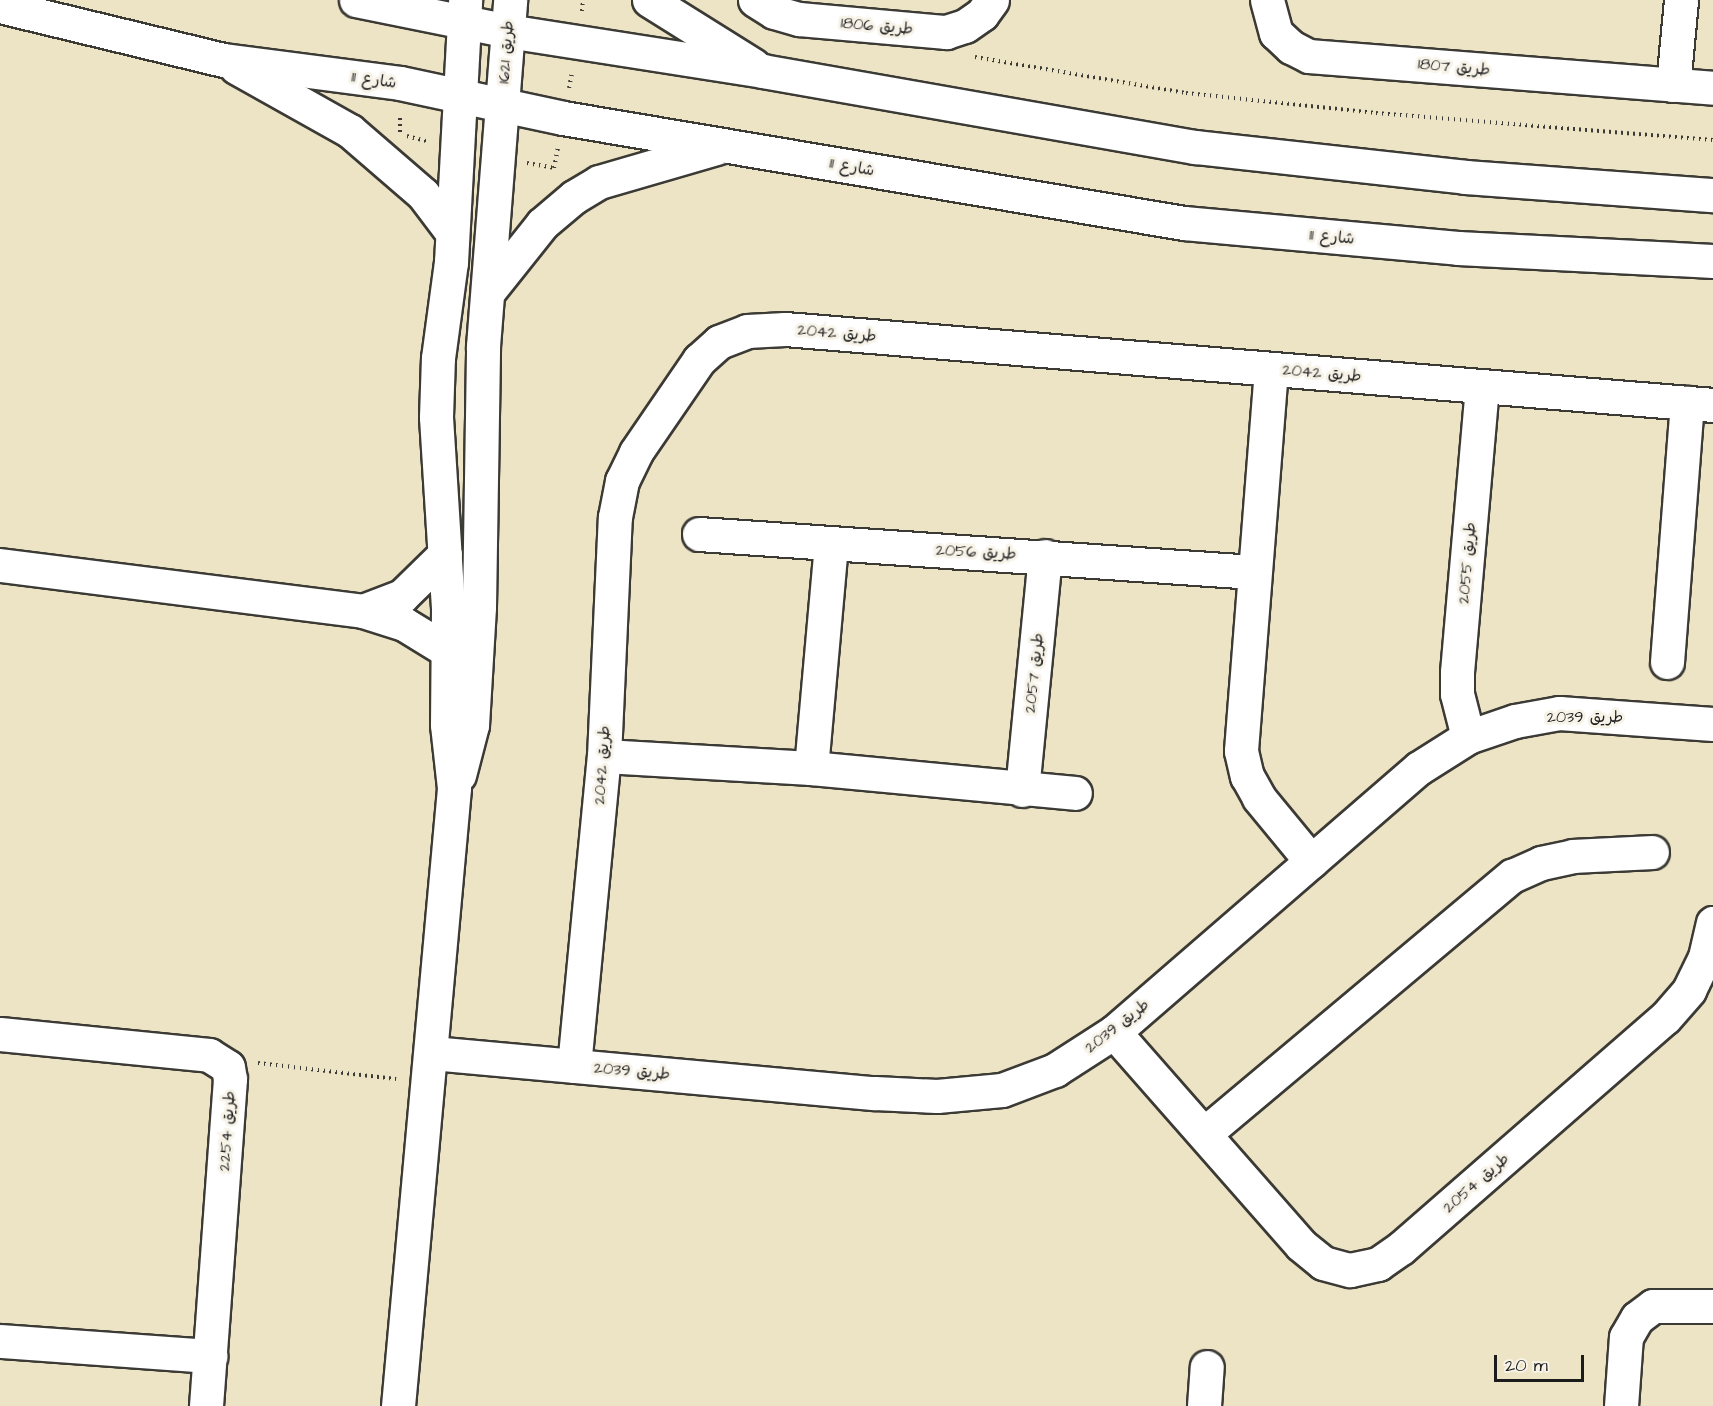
<!DOCTYPE html>
<html>
<head>
<meta charset="utf-8">
<style>
	body { margin:0 }
	#map { position:relative; width:1713px; height:1406px; overflow:hidden; background:#ede3c5; font-family:"Architects Daughter","Playpen Sans Arabic",sans-serif }
	div>[style] { position:absolute }
	[style*='--x'] { left:calc(var(--x)*1px); top:calc(var(--y)*1px); width:calc(var(--w)*1px); rotate:calc(var(--a)*1deg) }
	.path>* { height:4px; margin-top:-2px; transform-origin:0; background:repeating-linear-gradient(90deg,#3b3a35 0 1.5px,transparent 0 6px) }
	.roads { filter:drop-shadow(2px 0 #3b3a35) drop-shadow(-2px 0 #3b3a35) drop-shadow(0 2px #3b3a35) drop-shadow(0 -2px #3b3a35) }
	.minor>* { height:33px; margin:-16.5px; padding:0 16.5px; transform-origin:16.5px; border-radius:16.5px; background:#fff }
	span { translate:-50% -50%; white-space:nowrap; text-align:center; line-height:1.15; -webkit-text-stroke:6px #f7f3e8; paint-order:stroke }
	.street-label { font-size:16px; color:#1c1c1c }
	.scale { position:absolute; left:1494px; top:1355px; width:90px; height:27px; box-sizing:border-box; border:3px solid #1c1c1c; border-top:0; padding-left:8px; font-size:18px; line-height:21px; white-space:nowrap; color:#1c1c1c; -webkit-text-stroke:4px #f7f3e8; paint-order:stroke }
</style>
</head>
<body>
<div id="map">
	<div class="path">
		<div style="--x:582;--y:11;--w:11;--a:-85"></div>
		<div style="--x:975;--y:57;--w:214;--a:9.7"></div>
		<div style="--x:1186;--y:93;--w:191;--a:6"></div>
		<div style="--x:1376;--y:113;--w:338;--a:4.6"></div>
		<div style="--x:569;--y:88;--w:16;--a:-79"></div>
		<div style="--x:400;--y:132;--w:17;--a:-90"></div>
		<div style="--x:407;--y:136;--w:20;--a:15"></div>
		<div style="--x:527;--y:163;--w:27;--a:10"></div>
		<div style="--x:554;--y:168;--w:20;--a:-79"></div>
		<div style="--x:258;--y:1063;--w:139;--a:6.6"></div>
	</div>
	<div class="roads">
		<div class="minor">
			<div style="--x:356;--y:0;--w:155;--a:11.5"></div>
			<div style="--x:508;--y:31;--w:258;--a:8.9"></div>
			<div style="--x:763;--y:71;--w:439;--a:10"></div>
			<div style="--x:1195;--y:147;--w:272;--a:6.3"></div>
			<div style="--x:1465;--y:177;--w:249;--a:4.2"></div>
			<div style="--x:649;--y:0;--w:123;--a:32"></div>
			<div style="--x:755;--y:0;--w:22;--a:32"></div>
			<div style="--x:774;--y:12;--w:26;--a:16"></div>
			<div style="--x:799;--y:19;--w:148;--a:5.1"></div>
			<div style="--x:946;--y:32;--w:20;--a:-18"></div>
			<div style="--x:965;--y:26;--w:21;--a:-35"></div>
			<div style="--x:982;--y:14;--w:17;--a:-54"></div>
			<div style="--x:1267;--y:0;--w:34;--a:75"></div>
			<div style="--x:1276;--y:33;--w:21;--a:43"></div>
			<div style="--x:1291;--y:47;--w:20;--a:27"></div>
			<div style="--x:1309;--y:56;--w:405;--a:4.5"></div>
			<div style="--x:0;--y:6;--w:230;--a:13.6"></div>
			<div style="--x:224;--y:60;--w:177;--a:7.4"></div>
			<div style="--x:400;--y:83;--w:167;--a:12.1"></div>
			<div style="--x:563;--y:118;--w:630;--a:9.6"></div>
			<div style="--x:1184;--y:223;--w:275;--a:5.2"></div>
			<div style="--x:1458;--y:248;--w:255;--a:2.9"></div>
			<div style="--x:236;--y:67;--w:131;--a:29.3"></div>
			<div style="--x:350;--y:131;--w:96;--a:40.8"></div>
			<div style="--x:423;--y:194;--w:46;--a:52.9"></div>
			<div style="--x:1673;--y:85;--w:85;--a:-84.6"></div>
			<div style="--x:488;--y:292;--w:87;--a:-51.5"></div>
			<div style="--x:542;--y:224;--w:42;--a:-40.2"></div>
			<div style="--x:574;--y:197;--w:29;--a:-31"></div>
			<div style="--x:599;--y:182;--w:122;--a:-16.2"></div>
			<div style="--x:1271;--y:369;--w:383;--a:94.5"></div>
			<div style="--x:1241;--y:751;--w:26;--a:77"></div>
			<div style="--x:1247;--y:776;--w:25;--a:61"></div>
			<div style="--x:1259;--y:798;--w:82;--a:50.5"></div>
			<div style="--x:699;--y:534;--w:555;--a:3.92"></div>
			<div style="--x:0;--y:565;--w:366;--a:7.2"></div>
			<div style="--x:363;--y:611;--w:43;--a:17.6"></div>
			<div style="--x:404;--y:624;--w:52;--a:31.5"></div>
			<div style="--x:363;--y:611;--w:42;--a:-21"></div>
			<div style="--x:402;--y:596;--w:60;--a:-44.3"></div>
			<div style="--x:1667;--y:662;--w:260;--a:-85.6"></div>
			<div style="--x:1468;--y:737;--w:44;--a:-104.3"></div>
			<div style="--x:1457;--y:694;--w:22;--a:-90"></div>
			<div style="--x:1457;--y:672;--w:286;--a:-85"></div>
			<div style="--x:604;--y:756;--w:207;--a:3.3"></div>
			<div style="--x:811;--y:768;--w:265;--a:5.4"></div>
			<div style="--x:811;--y:768;--w:225;--a:-84.9"></div>
			<div style="--x:459;--y:775;--w:52;--a:-75.4"></div>
			<div style="--x:472;--y:725;--w:118;--a:-86.6"></div>
			<div style="--x:479;--y:607;--w:261;--a:-89.1"></div>
			<div style="--x:483;--y:346;--w:347;--a:-85.5"></div>
			<div style="--x:1022;--y:790;--w:235;--a:-84.4"></div>
			<div style="--x:1114;--y:1032;--w:283;--a:48.7"></div>
			<div style="--x:1301;--y:1245;--w:28;--a:39"></div>
			<div style="--x:1323;--y:1263;--w:28;--a:15"></div>
			<div style="--x:1350;--y:1270;--w:29;--a:-12"></div>
			<div style="--x:1378;--y:1264;--w:28;--a:-35"></div>
			<div style="--x:1401;--y:1248;--w:350;--a:-41.1"></div>
			<div style="--x:1665;--y:1018;--w:37;--a:-49"></div>
			<div style="--x:1689;--y:990;--w:37;--a:-64"></div>
			<div style="--x:1705;--y:957;--w:35;--a:-77"></div>
			<div style="--x:0;--y:1034;--w:210;--a:5.7"></div>
			<div style="--x:209;--y:1055;--w:22;--a:32"></div>
			<div style="--x:228;--y:1067;--w:12;--a:81"></div>
			<div style="--x:230;--y:1079;--w:328;--a:94.2"></div>
			<div style="--x:432;--y:1053;--w:445;--a:5.2"></div>
			<div style="--x:875;--y:1093;--w:62;--a:2.8"></div>
			<div style="--x:937;--y:1096;--w:65;--a:-5.3"></div>
			<div style="--x:1002;--y:1090;--w:57;--a:-20.7"></div>
			<div style="--x:1055;--y:1070;--w:70;--a:-32.8"></div>
			<div style="--x:1114;--y:1032;--w:403;--a:-40.9"></div>
			<div style="--x:1419;--y:768;--w:58;--a:-32.3"></div>
			<div style="--x:1468;--y:737;--w:50;--a:-18.8"></div>
			<div style="--x:1515;--y:721;--w:45;--a:-10.3"></div>
			<div style="--x:1559;--y:713;--w:154;--a:4.1"></div>
			<div style="--x:574;--y:1066;--w:311;--a:-84.5"></div>
			<div style="--x:604;--y:756;--w:239;--a:-87.4"></div>
			<div style="--x:615;--y:517;--w:37;--a:-79"></div>
			<div style="--x:622;--y:481;--w:32;--a:-64"></div>
			<div style="--x:636;--y:452;--w:112;--a:-55.6"></div>
			<div style="--x:699;--y:360;--w:27;--a:-42"></div>
			<div style="--x:719;--y:342;--w:30;--a:-21"></div>
			<div style="--x:747;--y:331;--w:38;--a:-3"></div>
			<div style="--x:785;--y:329;--w:931;--a:4.68"></div>
			<div style="--x:1204;--y:1134;--w:402;--a:-40"></div>
			<div style="--x:1512;--y:876;--w:32;--a:-24"></div>
			<div style="--x:1541;--y:863;--w:33;--a:-12"></div>
			<div style="--x:1573;--y:856;--w:79;--a:-2.9"></div>
			<div style="--x:0;--y:1341;--w:211;--a:4.1"></div>
			<div style="--x:398;--y:1406;--w:621;--a:-84.82"></div>
			<div style="--x:454;--y:788;--w:63;--a:-96.3"></div>
			<div style="--x:447;--y:725;--w:117;--a:-89.5"></div>
			<div style="--x:448;--y:608;--w:191;--a:-93.6"></div>
			<div style="--x:436;--y:417;--w:59;--a:-88.1"></div>
			<div style="--x:438;--y:358;--w:97;--a:-82.3"></div>
			<div style="--x:451;--y:262;--w:262;--a:-86.9"></div>
			<div style="--x:1204;--y:1406;--w:39;--a:-86"></div>
			<div style="--x:1621;--y:1406;--w:69;--a:-85.9"></div>
			<div style="--x:1626;--y:1337;--w:22;--a:-60"></div>
			<div style="--x:1637;--y:1318;--w:20;--a:-37"></div>
			<div style="--x:1653;--y:1306;--w:60;--a:0"></div>
		</div>
	</div>
	<div class="street-label">
		<span style="left:877px;top:26px;rotate:5deg">طريق 1806</span>
		<span style="left:506px;top:52px;rotate:-86deg">طريق 1621</span>
		<span style="left:1454px;top:67px;rotate:5deg">طريق 1807</span>
		<span style="left:374px;top:80px;rotate:8deg">شارع 11</span>
		<span style="left:852px;top:167px;rotate:10deg">شارع 11</span>
		<span style="left:1332px;top:237px;rotate:5deg">شارع 11</span>
		<span style="left:837px;top:333px;rotate:5deg">طريق 2042</span>
		<span style="left:1322px;top:373px;rotate:5deg">طريق 2042</span>
		<span style="left:976px;top:552px;rotate:3deg">طريق 2056</span>
		<span style="left:1467px;top:563px;rotate:-85deg">طريق 2055</span>
		<span style="left:1034px;top:673px;rotate:-84deg">طريق 2057</span>
		<span style="left:1585px;top:717px">طريق 2039</span>
		<span style="left:602px;top:765px;rotate:-86deg">طريق 2042</span>
		<span style="left:1117px;top:1026px;rotate:-38deg">طريق 2039</span>
		<span style="left:632px;top:1071px;rotate:5deg">طريق 2039</span>
		<span style="left:227px;top:1131px;rotate:-86deg">طريق 2254</span>
		<span style="left:1476px;top:1183px;rotate:-41deg">طريق 2054</span>
	</div>
	<div class="scale">20 m</div>
</div>
</body>
</html>
